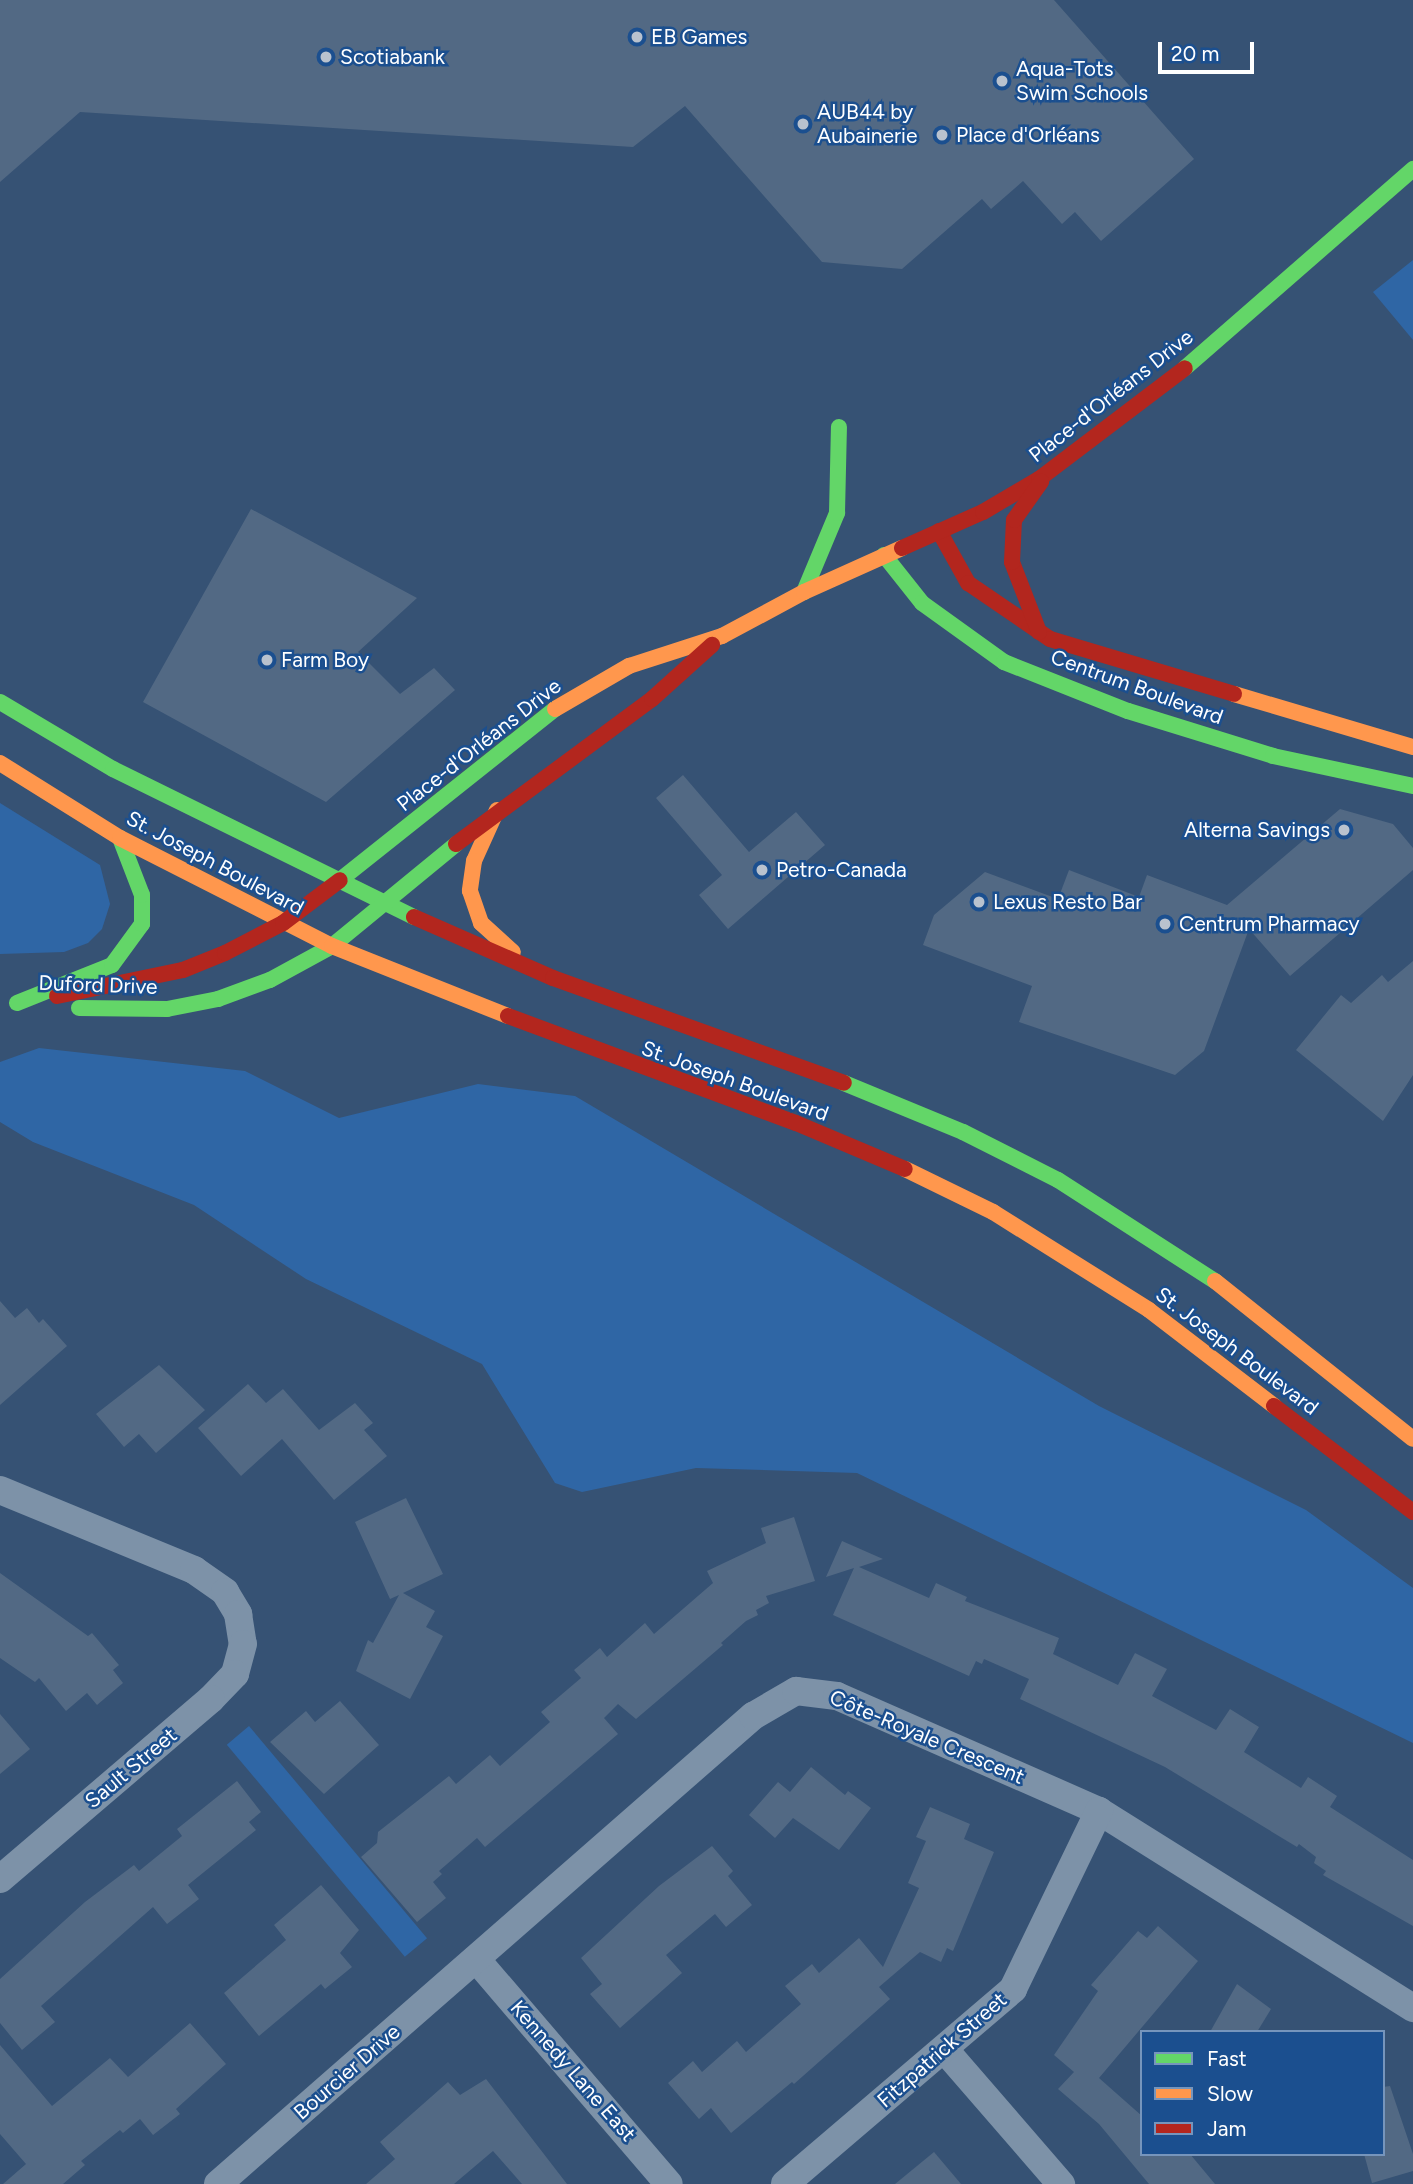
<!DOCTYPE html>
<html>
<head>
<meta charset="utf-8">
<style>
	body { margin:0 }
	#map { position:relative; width:1413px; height:2184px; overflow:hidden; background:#365274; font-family:Figtree,sans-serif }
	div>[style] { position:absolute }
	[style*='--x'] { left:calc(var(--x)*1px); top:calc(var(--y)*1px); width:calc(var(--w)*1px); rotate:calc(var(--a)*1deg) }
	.green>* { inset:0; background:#2f66a5; transform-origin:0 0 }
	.building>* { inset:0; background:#526984 }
	.street>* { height:28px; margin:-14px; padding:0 14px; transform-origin:14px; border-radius:14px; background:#7d92a8 }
	.fast>* { height:16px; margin:-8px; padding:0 8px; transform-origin:8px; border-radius:8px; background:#63d668 }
	.slow>* { height:16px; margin:-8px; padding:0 8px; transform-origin:8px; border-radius:8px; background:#ff974d }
	.jam>* { height:16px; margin:-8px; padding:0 8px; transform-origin:8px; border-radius:8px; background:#b3261e }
	.dots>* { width:19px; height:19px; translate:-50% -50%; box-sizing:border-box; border:4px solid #1b4f8f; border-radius:50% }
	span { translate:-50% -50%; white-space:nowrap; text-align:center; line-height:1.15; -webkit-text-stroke:5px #1b4f8f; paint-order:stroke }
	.poi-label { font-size:21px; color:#fff }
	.left { translate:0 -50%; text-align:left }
	.right { translate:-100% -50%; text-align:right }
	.street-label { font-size:21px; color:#fff }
	.legend { position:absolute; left:1140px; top:2030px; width:245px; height:126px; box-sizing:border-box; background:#1b4f8f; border:2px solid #7695bc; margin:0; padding:9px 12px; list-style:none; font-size:21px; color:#fff }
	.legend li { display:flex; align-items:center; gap:14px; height:35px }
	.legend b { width:35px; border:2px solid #7695bc }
	.scale { position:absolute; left:1158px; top:42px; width:96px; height:32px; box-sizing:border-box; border:4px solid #fff; border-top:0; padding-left:9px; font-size:21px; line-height:24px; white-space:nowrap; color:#fff; -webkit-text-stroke:5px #1b4f8f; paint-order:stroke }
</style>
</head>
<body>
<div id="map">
	<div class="green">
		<div style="clip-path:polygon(1413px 260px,1413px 340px,1373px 292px)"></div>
		<div style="clip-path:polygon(0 803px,100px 865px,110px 904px,102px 929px,88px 943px,64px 952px,0 954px)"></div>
		<div style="clip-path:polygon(39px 1048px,245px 1071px,339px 1118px,478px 1084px,575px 1096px,1099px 1406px,1306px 1510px,1413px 1588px,1413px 1743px,857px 1473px,696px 1468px,582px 1492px,555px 1483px,482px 1364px,306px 1279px,194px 1205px,33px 1142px,0 1122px,0 1062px)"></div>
		<div style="left:249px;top:1726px;width:277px;height:29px;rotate:50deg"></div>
	</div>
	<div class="building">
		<div style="clip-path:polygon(0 0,1054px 0,1194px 159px,1101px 241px,1075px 212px,1062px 224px,1023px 181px,991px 209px,982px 199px,902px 269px,822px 262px,685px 106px,633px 147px,80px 112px,0 182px)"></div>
		<div style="clip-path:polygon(251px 509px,417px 598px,358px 652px,400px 694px,434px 668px,455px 690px,326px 802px,143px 702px)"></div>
		<div style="clip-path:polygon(683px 775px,749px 852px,796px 812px,825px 845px,728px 929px,699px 895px,722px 875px,656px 798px)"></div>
		<div style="clip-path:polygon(1340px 809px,1393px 824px,1413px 848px,1413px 870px,1290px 976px,1249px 929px,1204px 1051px,1175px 1075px,1019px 1022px,1032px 986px,923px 945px,934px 915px,985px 872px,1058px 899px,1069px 870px,1139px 897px,1147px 875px,1227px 905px)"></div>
		<div style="clip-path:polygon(1413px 961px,1413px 1075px,1383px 1121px,1296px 1050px,1341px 995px,1351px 1003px,1382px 975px,1388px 982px)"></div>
		<div style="clip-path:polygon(0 1301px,15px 1318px,27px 1308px,39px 1323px,43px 1319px,67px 1346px,0 1405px)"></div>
		<div style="clip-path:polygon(159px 1365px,205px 1410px,156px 1453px,139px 1434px,124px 1447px,96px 1414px)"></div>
		<div style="clip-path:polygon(248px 1384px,266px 1403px,283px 1389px,319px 1430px,355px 1403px,373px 1423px,364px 1430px,387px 1456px,334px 1500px,282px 1439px,241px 1476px,198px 1428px)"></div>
		<div style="clip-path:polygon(406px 1498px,443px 1574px,403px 1593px,435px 1611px,426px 1627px,443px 1636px,410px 1699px,356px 1671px,368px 1640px,373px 1643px,399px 1595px,390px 1599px,355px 1522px)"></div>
		<div style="clip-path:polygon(794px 1517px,815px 1581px,766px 1596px,769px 1603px,756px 1610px,758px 1615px,746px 1621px,721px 1643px,723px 1645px,636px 1719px,618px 1704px,604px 1718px,618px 1734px,485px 1847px,477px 1838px,439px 1871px,442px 1874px,433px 1882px,446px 1898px,417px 1922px,361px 1857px,377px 1843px,378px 1832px,449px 1776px,456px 1784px,490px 1755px,500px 1766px,550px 1722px,541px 1712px,581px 1678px,574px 1670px,600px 1648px,607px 1657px,645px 1623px,654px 1634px,713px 1583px,707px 1571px,766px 1543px,761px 1528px)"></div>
		<div style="clip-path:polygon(842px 1541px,883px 1559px,859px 1567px,929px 1598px,936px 1583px,967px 1597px,965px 1601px,1059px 1638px,1053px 1654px,1118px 1685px,1135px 1653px,1167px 1669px,1152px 1696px,1216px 1730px,1230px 1709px,1259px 1727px,1244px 1752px,1301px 1788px,1308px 1777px,1337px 1796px,1330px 1807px,1413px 1860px,1413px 1926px,1323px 1875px,1326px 1871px,1314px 1863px,1316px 1857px,1299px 1844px,1297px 1847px,1165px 1767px,1020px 1699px,1029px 1679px,984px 1659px,982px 1664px,976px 1661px,969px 1676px,833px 1615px,854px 1568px,826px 1577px)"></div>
		<div style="clip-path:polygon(0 1573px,88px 1636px,92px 1633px,119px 1665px,113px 1670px,123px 1683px,97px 1705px,87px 1693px,66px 1711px,39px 1678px,35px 1682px,0 1658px)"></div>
		<div style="clip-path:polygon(340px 1701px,379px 1745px,324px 1794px,270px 1742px,306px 1711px,315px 1722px)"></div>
		<div style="clip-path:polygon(0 1714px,30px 1749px,0 1774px)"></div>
		<div style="clip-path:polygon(811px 1767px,845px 1795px,848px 1791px,871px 1808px,839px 1850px,793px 1818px,775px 1838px,749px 1815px,778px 1782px,790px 1792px)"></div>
		<div style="clip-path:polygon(237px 1781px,261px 1812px,249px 1822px,256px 1830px,188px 1885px,199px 1899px,167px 1924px,153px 1907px,41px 2006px,55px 2022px,22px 2050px,0 2023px,0 1979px,85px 1902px,134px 1865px,139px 1871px,182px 1836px,177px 1829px)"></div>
		<div style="clip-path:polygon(930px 1807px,970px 1824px,964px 1839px,994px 1852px,953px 1951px,947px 1948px,941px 1962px,920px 1952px,879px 1987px,890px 1999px,794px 2084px,792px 2082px,731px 2133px,711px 2108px,699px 2119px,668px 2083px,693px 2061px,702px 2072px,737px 2041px,746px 2052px,801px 2004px,785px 1986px,812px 1964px,819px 1973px,859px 1938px,883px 1967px,919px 1888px,908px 1883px,926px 1841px,916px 1837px)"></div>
		<div style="clip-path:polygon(712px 1846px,733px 1871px,728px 1876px,752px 1905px,726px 1927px,715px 1914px,666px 1955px,682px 1973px,620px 2028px,590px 1994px,602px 1984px,581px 1958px,659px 1886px)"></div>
		<div style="clip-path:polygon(321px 1885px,359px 1930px,340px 1953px,352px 1967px,325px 1989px,321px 1984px,259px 2036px,224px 1993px,286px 1940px,274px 1925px)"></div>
		<div style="clip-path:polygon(1158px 1926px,1198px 1961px,1099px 2078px,1142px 2116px,1142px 2154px,1190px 2154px,1215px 2184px,1149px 2184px,1099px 2124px,1058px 2089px,1074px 2072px,1054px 2055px,1098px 1991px,1091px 1985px,1138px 1931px,1147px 1938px)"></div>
		<div style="clip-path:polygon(1237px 1984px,1271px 2009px,1257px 2032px,1210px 2032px)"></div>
		<div style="clip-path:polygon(190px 2023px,226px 2064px,176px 2109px,180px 2114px,153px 2135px,140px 2119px,123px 2133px,120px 2130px,81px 2161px,85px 2165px,63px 2184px,3px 2184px,26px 2164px,0 2134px,0 2045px,52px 2106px,110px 2058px,128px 2077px)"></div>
		<div style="clip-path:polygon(486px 2079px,567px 2184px,522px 2184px,493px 2151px,454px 2184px,366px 2184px,395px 2159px,380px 2142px,448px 2082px,460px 2095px)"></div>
		<div style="clip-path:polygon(1390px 2086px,1413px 2154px,1413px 2171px,1372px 2183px,1364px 2154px,1383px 2154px,1383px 2087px)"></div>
		<div style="clip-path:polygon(934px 2152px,961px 2184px,895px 2184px)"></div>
	</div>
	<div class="street">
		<div style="--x:0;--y:1490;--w:210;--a:22.4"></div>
		<div style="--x:194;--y:1570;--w:38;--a:35"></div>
		<div style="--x:225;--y:1592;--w:26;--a:59"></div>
		<div style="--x:238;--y:1614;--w:30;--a:81"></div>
		<div style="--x:243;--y:1644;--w:31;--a:105"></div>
		<div style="--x:235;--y:1674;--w:35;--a:134"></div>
		<div style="--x:211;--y:1699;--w:277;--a:139.5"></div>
		<div style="--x:476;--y:1959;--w:296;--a:49.4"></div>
		<div style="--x:944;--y:2049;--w:179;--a:49.1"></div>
		<div style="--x:218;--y:2184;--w:711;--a:-41.18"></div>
		<div style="--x:753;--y:1716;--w:50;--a:-30.2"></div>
		<div style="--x:796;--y:1691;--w:41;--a:7"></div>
		<div style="--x:837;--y:1696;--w:286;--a:23.7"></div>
		<div style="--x:1099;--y:1811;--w:371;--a:32.1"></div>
		<div style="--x:785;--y:2184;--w:300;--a:-40.5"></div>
		<div style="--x:1013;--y:1989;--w:198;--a:-64.2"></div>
	</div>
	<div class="fast">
		<div style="--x:1185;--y:368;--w:303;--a:-41.1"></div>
		<div style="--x:884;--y:555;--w:61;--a:51.6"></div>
		<div style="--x:922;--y:603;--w:101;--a:35.7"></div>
		<div style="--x:1004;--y:662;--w:133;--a:21.6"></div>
		<div style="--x:1128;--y:711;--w:152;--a:17.2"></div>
		<div style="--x:1273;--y:756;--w:143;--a:12.1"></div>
		<div style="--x:804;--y:592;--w:86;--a:-67.3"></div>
		<div style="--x:837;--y:513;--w:86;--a:-88.7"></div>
		<div style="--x:0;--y:702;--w:131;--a:30.7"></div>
		<div style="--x:113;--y:769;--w:335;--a:26.2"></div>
		<div style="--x:340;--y:880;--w:275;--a:-38.5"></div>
		<div style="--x:17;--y:1003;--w:102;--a:-21.8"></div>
		<div style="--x:112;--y:965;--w:51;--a:-53.8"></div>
		<div style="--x:142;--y:924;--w:29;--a:-90"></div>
		<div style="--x:142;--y:895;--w:61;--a:-111.1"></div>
		<div style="--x:79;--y:1008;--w:88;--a:0.7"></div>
		<div style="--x:167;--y:1009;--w:52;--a:-11.1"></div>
		<div style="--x:218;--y:999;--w:55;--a:-20.1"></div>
		<div style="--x:270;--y:980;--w:71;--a:-28.7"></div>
		<div style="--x:332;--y:946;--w:161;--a:-39.4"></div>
		<div style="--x:844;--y:1083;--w:129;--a:22.4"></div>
		<div style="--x:963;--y:1132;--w:106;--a:26.8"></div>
		<div style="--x:1058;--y:1180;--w:187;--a:32.8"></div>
	</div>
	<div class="slow">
		<div style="--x:1234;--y:694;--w:187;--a:16.5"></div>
		<div style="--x:555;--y:709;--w:86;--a:-30.2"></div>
		<div style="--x:629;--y:666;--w:98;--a:-17.9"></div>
		<div style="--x:722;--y:636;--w:93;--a:-28.2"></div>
		<div style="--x:804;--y:592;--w:107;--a:-24.2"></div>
		<div style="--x:0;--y:763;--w:142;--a:32"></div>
		<div style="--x:120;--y:838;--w:238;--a:27"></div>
		<div style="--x:332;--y:946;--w:189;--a:21.7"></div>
		<div style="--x:497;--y:810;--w:56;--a:114.3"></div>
		<div style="--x:474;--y:861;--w:30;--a:98"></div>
		<div style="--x:470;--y:891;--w:34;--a:71"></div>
		<div style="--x:481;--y:923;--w:43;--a:42.2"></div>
		<div style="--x:905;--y:1169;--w:98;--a:26"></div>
		<div style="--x:993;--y:1212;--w:184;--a:32.1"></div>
		<div style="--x:1149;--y:1310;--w:158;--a:37.5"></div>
		<div style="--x:1215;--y:1281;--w:253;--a:38.6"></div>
	</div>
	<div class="jam">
		<div style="--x:939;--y:531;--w:60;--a:60.9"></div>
		<div style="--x:968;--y:583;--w:99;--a:34.3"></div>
		<div style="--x:1050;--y:639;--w:192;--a:16.6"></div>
		<div style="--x:902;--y:548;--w:89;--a:-24"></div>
		<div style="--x:983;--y:512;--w:65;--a:-30.5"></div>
		<div style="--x:1039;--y:479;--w:183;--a:-37.2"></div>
		<div style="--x:1039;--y:632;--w:75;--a:-111.1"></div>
		<div style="--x:1012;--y:562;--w:42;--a:-87.3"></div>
		<div style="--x:1014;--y:520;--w:47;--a:-54.6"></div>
		<div style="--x:456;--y:844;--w:244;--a:-36.5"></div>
		<div style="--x:652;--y:699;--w:81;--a:-42"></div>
		<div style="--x:414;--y:917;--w:152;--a:23.7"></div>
		<div style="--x:553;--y:978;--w:309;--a:19.8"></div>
		<div style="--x:57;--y:996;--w:129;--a:-11.7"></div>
		<div style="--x:183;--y:970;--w:45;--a:-22"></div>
		<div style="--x:225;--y:953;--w:65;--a:-27.3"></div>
		<div style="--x:283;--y:923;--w:71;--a:-37"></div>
		<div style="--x:508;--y:1016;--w:307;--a:20.4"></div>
		<div style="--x:796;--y:1123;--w:118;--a:22.9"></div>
		<div style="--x:1274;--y:1406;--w:175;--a:37.3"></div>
	</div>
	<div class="dots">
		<div style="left:637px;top:37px;background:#b9c2ce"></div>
		<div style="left:326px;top:57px;background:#b9c2ce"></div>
		<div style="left:1002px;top:81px;background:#b9c2ce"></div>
		<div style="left:803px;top:124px;background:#b9c2ce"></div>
		<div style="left:942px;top:135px;background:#b9c2ce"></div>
		<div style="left:267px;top:660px;background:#b9c2ce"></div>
		<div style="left:1344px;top:830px;background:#b9c2ce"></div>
		<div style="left:762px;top:870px;background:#b9c2ce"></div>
		<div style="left:979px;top:902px;background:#b9c2ce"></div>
		<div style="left:1165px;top:924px;background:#b9c2ce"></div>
	</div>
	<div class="poi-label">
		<span class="left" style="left:651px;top:37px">EB Games</span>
		<span class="left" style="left:340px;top:57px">Scotiabank</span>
		<span class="left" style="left:1016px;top:81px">Aqua-Tots<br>Swim Schools</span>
		<span class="left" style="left:817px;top:124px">AUB44 by<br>Aubainerie</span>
		<span class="left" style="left:956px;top:135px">Place d'Orléans</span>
		<span class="left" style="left:281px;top:660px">Farm Boy</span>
		<span class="right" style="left:1330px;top:830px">Alterna Savings</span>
		<span class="left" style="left:776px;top:870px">Petro-Canada</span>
		<span class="left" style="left:993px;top:902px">Lexus Resto Bar</span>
		<span class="left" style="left:1179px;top:924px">Centrum Pharmacy</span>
	</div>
	<div class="street-label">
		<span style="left:1111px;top:396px;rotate:-38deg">Place-d'Orléans Drive</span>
		<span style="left:1137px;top:687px;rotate:20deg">Centrum Boulevard</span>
		<span style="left:479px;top:745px;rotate:-38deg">Place-d'Orléans Drive</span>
		<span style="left:215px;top:863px;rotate:28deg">St. Joseph Boulevard</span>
		<span style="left:98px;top:985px;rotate:2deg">Duford Drive</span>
		<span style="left:735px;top:1081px;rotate:20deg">St. Joseph Boulevard</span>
		<span style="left:1237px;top:1351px;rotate:37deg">St. Joseph Boulevard</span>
		<span style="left:927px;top:1737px;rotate:23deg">Côte-Royale Crescent</span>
		<span style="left:131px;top:1768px;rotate:-40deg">Sault Street</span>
		<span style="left:942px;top:2050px;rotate:-41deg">Fitzpatrick Street</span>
		<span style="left:573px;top:2071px;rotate:49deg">Kennedy Lane East</span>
		<span style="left:347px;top:2072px;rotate:-41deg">Bourcier Drive</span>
	</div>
	<ul class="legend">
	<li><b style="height:9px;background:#63d668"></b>Fast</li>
	<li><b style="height:9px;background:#ff974d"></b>Slow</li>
	<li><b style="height:9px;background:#b3261e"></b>Jam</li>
	</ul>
	<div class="scale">20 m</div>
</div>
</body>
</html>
